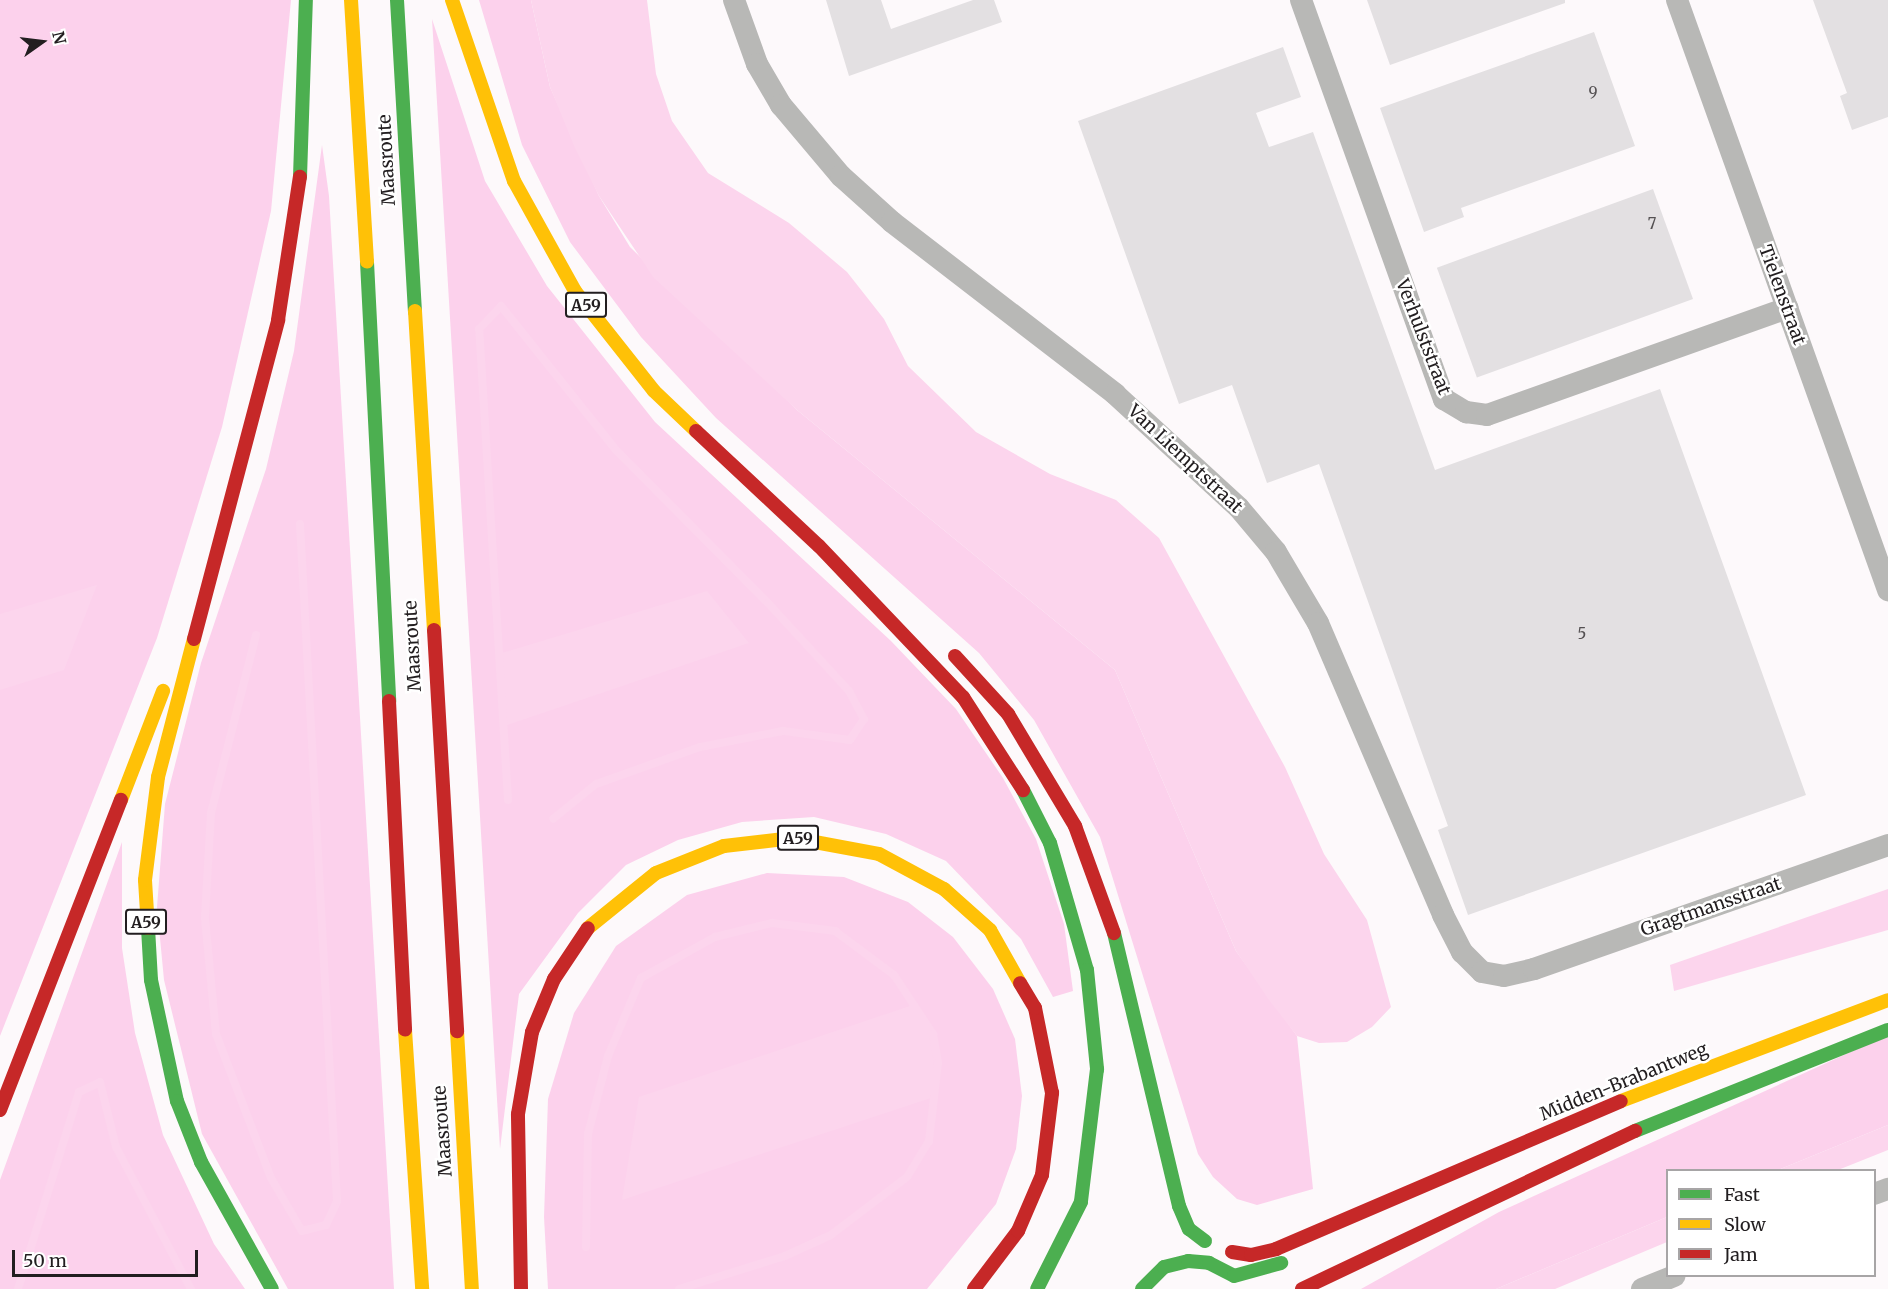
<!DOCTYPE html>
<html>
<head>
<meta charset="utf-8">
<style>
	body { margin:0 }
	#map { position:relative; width:1888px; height:1289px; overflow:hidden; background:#fdf9fb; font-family:Merriweather,serif }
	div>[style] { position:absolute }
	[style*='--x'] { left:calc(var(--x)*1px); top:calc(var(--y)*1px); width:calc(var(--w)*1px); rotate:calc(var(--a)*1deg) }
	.green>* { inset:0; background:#fcd1ec }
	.water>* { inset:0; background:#fcd5ed }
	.stream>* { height:8px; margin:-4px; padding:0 4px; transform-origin:4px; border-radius:4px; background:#fcd5ed }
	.building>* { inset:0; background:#e3e0e2; transform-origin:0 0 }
	.street>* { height:22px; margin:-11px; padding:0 11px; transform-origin:11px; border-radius:11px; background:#b8b8b6 }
	.fast>* { height:14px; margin:-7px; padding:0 7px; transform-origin:7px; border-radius:7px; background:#4caf50 }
	.slow>* { height:14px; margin:-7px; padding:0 7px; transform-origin:7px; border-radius:7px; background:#ffc107 }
	.jam>* { height:14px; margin:-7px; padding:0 7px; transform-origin:7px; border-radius:7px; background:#c62828 }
	span { translate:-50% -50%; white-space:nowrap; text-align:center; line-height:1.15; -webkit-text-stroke:5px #fff; paint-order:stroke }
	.number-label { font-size:15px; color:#545052 }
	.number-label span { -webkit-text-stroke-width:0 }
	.shield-label span { padding:2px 4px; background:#fff; border:2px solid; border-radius:4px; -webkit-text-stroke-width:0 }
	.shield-label { font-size:16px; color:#221e20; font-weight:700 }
	.street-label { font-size:18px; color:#221e20 }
	.legend { position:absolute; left:1666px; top:1169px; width:210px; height:108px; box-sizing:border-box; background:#fff; border:2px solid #a7a5a6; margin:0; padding:8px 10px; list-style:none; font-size:18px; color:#221e20 }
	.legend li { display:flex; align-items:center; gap:12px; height:30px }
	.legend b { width:30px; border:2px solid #a7a5a6 }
	.north { position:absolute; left:12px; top:12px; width:60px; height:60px; -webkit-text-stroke:4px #fff; paint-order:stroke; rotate:76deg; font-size:16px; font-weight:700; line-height:24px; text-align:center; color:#221e20 }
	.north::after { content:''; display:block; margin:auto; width:21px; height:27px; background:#221e20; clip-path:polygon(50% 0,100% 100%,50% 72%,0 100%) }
	.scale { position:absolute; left:12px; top:1250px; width:186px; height:27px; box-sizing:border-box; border:3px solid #221e20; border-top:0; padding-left:8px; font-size:18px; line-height:21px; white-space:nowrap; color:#221e20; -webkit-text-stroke:4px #fff; paint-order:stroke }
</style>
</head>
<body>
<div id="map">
	<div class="green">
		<div style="clip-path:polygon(0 0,291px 0,271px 211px,222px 427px,157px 638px,0 1036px)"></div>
		<div style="clip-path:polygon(479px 0,531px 0,550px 87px,599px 196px,630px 247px,797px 410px,1115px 670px,1236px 951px,1297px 1036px,1313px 1189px,1257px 1205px,1237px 1199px,1213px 1177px,1198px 1154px,1100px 837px,1034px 720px,979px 653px,716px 418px,641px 337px,570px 242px,522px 145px)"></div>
		<div style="clip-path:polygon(432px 19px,485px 181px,547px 286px,655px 422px,891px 641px,956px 709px,1003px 778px,1036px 839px,1064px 924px,1073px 991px,1053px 997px,1021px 939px,946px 861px,886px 834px,814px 817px,742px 822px,678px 840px,626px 865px,578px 913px,519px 994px,500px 1149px)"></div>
		<div style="clip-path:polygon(322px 145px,329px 196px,394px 1289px,288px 1289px,202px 1134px,164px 980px,157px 907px,165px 804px,201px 663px,266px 469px,294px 351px)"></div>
		<div style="clip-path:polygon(122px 842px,122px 948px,135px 1033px,163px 1135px,214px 1244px,245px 1289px,0 1289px,0 1180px)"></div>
		<div style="clip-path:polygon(767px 873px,844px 877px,908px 902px,953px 937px,993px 989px,1015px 1039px,1022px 1096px,1016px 1149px,996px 1204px,927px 1289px,548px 1289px,544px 1217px,548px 1099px,574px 1013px,616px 946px,687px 895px)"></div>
		<div style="clip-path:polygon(1888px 1035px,1888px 1125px,1778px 1170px,1668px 1170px,1667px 1217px,1496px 1289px,1361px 1289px,1499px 1212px)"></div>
	</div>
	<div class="water">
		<div style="clip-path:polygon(531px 0,647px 0,656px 74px,672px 121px,708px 173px,789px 223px,847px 272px,884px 319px,908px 366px,976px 432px,1050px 474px,1116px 500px,1159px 538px,1285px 767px,1324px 854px,1367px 920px,1391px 1007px,1372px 1027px,1347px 1042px,1319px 1043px,1297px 1036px,1269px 1000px,1236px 951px,1115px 670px,797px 410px,654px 278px,599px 196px,575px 148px,550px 87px)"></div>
		<div style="clip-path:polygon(97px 585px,64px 670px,0 690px,0 614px)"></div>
		<div style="clip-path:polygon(707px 591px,749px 643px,504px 726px,502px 653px)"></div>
		<div style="clip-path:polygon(1888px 889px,1888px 930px,1674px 991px,1670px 965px)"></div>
		<div style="clip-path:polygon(916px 1004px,933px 1034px,938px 1063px,934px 1097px,622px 1200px,639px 1097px)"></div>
		<div style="clip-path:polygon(1888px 1125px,1888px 1150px,1838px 1170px,1778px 1170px)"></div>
		<div style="clip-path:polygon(1667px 1217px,1667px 1242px,1555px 1289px,1496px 1289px)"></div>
	</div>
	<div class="stream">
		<div style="--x:256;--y:635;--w:184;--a:104.2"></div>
		<div style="--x:211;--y:813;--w:105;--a:93.3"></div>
		<div style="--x:205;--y:918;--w:117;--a:84.6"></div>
		<div style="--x:216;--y:1034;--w:154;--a:69.1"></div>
		<div style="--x:271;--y:1178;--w:61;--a:59.7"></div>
		<div style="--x:302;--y:1231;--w:25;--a:-14"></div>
		<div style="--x:326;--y:1225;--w:26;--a:-65"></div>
		<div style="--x:337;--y:1201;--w:678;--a:-93.13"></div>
		<div style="--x:508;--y:800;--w:472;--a:-93.5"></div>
		<div style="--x:479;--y:329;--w:32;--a:-46"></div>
		<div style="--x:501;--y:306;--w:184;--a:51.4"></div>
		<div style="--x:616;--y:450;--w:216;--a:45.2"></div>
		<div style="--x:768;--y:603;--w:120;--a:47.4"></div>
		<div style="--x:849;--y:691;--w:32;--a:62"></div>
		<div style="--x:864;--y:719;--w:25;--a:124"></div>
		<div style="--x:850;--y:740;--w:68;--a:-172.3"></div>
		<div style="--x:783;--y:731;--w:85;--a:169.1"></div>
		<div style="--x:700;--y:747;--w:110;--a:160.4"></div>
		<div style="--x:596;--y:784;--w:55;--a:140.9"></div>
		<div style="--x:586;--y:1247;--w:113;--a:-89"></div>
		<div style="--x:588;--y:1134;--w:81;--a:-75.6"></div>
		<div style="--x:608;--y:1056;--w:85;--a:-67.1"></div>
		<div style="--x:641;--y:978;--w:85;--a:-29"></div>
		<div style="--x:715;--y:937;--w:59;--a:-13.8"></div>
		<div style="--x:772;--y:923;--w:64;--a:7.2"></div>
		<div style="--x:835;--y:931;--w:74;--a:36.7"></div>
		<div style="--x:894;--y:975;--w:71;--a:56.5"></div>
		<div style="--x:933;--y:1034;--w:29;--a:80"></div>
		<div style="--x:938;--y:1063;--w:79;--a:96.6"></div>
		<div style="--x:929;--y:1141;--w:42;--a:121.4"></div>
		<div style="--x:907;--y:1177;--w:96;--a:142.7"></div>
		<div style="--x:831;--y:1235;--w:51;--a:155.5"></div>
		<div style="--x:785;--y:1256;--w:111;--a:162.7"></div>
		<div style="--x:18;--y:1289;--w:206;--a:-72.8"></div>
		<div style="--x:79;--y:1092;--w:23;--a:-25"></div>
		<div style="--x:100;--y:1082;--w:67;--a:76.2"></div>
		<div style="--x:116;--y:1147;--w:161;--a:62.2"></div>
	</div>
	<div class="building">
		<div style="clip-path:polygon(826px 0,881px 0,891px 29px,973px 0,994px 0,1002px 22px,849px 76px)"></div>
		<div style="clip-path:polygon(1367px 0,1565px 0,1565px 3px,1390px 65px)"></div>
		<div style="clip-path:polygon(1813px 0,1888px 0,1888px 117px,1852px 130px,1840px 96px,1847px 93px)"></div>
		<div style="clip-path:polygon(1594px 32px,1635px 146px,1461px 208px,1464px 217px,1424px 232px,1380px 108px)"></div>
		<div style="clip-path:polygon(1283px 47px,1301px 97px,1256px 113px,1269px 147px,1313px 132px,1435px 470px,1660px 389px,1806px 795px,1468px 915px,1438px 830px,1448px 826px,1319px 464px,1267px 483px,1232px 385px,1179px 404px,1078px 121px)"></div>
		<div style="left:1653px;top:189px;width:117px;height:230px;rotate:70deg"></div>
	</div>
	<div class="street">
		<div style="--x:734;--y:0;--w:68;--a:70.2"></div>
		<div style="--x:757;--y:64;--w:48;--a:59.7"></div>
		<div style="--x:781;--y:105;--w:93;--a:49.8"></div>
		<div style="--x:841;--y:176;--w:69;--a:42"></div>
		<div style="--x:892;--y:222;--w:282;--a:37.6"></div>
		<div style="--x:1115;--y:394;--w:168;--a:42.6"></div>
		<div style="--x:1239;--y:508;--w:57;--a:49.9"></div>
		<div style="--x:1276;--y:552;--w:82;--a:59.4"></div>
		<div style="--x:1318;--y:623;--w:318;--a:66.8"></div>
		<div style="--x:1443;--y:915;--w:42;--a:62.8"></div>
		<div style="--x:1462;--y:952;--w:28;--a:45"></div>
		<div style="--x:1482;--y:972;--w:22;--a:10"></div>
		<div style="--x:1504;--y:976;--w:31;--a:-13"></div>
		<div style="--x:1534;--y:969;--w:375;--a:-19.3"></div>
		<div style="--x:1301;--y:0;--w:424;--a:70.3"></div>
		<div style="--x:1444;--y:399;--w:26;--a:31"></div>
		<div style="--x:1466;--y:412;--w:21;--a:8"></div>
		<div style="--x:1487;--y:415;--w:319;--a:-19.6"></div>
		<div style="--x:1677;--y:0;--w:627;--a:70.32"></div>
		<div style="--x:1874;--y:1194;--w:15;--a:-20"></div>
		<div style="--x:1642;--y:1289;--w:35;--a:-22"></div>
	</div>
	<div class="fast">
		<div style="--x:397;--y:0;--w:312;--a:86.7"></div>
		<div style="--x:300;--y:177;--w:177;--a:-88.1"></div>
		<div style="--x:367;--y:262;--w:440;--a:87.1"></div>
		<div style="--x:1023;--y:790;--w:59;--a:63"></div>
		<div style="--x:1050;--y:843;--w:132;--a:73.8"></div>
		<div style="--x:1087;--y:970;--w:100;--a:84.2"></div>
		<div style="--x:1097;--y:1069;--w:134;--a:96.9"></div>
		<div style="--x:1081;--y:1202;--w:97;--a:116.8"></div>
		<div style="--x:148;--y:928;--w:52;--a:86.7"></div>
		<div style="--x:151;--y:980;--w:124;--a:77.9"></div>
		<div style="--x:177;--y:1101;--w:66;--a:68.5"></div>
		<div style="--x:201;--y:1162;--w:145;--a:60.8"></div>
		<div style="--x:1114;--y:933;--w:281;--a:76.6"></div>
		<div style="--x:1179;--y:1206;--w:25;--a:67"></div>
		<div style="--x:1189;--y:1229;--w:20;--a:37"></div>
		<div style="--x:1635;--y:1131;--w:272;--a:-21.8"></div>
		<div style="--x:1142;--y:1289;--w:31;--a:-45"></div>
		<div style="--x:1164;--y:1267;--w:25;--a:-14"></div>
		<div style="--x:1188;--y:1261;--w:21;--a:5"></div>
		<div style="--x:1209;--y:1263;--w:28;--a:27"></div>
		<div style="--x:1234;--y:1276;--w:49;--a:-15.5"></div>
	</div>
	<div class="slow">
		<div style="--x:351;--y:0;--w:262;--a:86.5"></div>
		<div style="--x:452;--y:0;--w:191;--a:71.1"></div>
		<div style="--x:514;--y:181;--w:126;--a:61"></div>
		<div style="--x:575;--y:291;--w:127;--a:51.7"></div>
		<div style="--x:654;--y:391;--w:58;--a:43.6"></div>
		<div style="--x:415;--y:311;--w:320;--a:86.6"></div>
		<div style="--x:121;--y:800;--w:117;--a:-68.9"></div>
		<div style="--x:148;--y:928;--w:48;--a:-93.6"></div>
		<div style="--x:145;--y:880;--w:104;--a:-82.8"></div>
		<div style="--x:158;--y:777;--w:143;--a:-75.4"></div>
		<div style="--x:588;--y:928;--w:87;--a:-39"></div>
		<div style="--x:656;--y:873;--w:73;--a:-21.7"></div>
		<div style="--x:724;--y:846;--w:69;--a:-6.6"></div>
		<div style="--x:793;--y:838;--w:87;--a:10.5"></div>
		<div style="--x:879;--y:854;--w:74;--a:28.3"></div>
		<div style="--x:944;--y:889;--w:62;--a:41.7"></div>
		<div style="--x:990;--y:930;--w:61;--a:60.5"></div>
		<div style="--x:405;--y:1030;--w:260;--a:86.2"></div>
		<div style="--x:457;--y:1031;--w:258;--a:86.7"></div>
		<div style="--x:1621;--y:1101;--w:285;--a:-20.7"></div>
	</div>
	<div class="jam">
		<div style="--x:696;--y:431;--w:168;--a:43.1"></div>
		<div style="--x:819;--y:546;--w:209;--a:46.4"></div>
		<div style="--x:963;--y:697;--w:111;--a:57.2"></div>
		<div style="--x:434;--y:630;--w:402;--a:86.7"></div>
		<div style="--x:194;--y:639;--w:330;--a:-75.2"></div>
		<div style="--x:278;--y:320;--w:145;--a:-81.3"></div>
		<div style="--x:955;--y:656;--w:79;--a:47.6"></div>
		<div style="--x:1008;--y:714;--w:131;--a:59.1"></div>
		<div style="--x:1075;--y:826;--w:114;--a:70"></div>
		<div style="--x:389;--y:701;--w:329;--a:87.2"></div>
		<div style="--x:0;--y:1110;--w:333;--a:-68.7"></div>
		<div style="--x:1232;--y:1252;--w:19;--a:9"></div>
		<div style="--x:1251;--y:1255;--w:26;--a:-13"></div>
		<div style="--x:1276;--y:1249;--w:375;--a:-23.2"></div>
		<div style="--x:521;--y:1289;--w:175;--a:-91"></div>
		<div style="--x:518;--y:1114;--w:83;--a:-80.3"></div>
		<div style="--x:532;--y:1032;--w:57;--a:-67.5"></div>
		<div style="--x:554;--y:979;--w:61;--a:-56.3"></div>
		<div style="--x:974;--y:1289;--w:73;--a:-52.8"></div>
		<div style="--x:1018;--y:1231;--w:61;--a:-66.8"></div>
		<div style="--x:1042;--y:1175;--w:83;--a:-83"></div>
		<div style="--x:1052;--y:1093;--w:87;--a:-101.3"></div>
		<div style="--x:1035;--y:1008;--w:29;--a:-121"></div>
		<div style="--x:1302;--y:1289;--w:369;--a:-25.4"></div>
	</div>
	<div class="number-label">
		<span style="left:1593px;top:93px">9</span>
		<span style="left:1652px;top:224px">7</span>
		<span style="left:1582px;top:634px">5</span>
	</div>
	<div class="shield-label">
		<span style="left:586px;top:305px">A59</span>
		<span style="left:798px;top:838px">A59</span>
		<span style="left:146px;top:922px">A59</span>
	</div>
	<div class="street-label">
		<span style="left:387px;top:160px;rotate:-93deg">Maasroute</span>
		<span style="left:1782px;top:295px;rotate:70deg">Tielenstraat</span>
		<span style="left:1423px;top:337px;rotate:69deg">Verhulststraat</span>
		<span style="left:1185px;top:459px;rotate:43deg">Van Liemptstraat</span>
		<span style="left:413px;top:646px;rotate:-93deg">Maasroute</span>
		<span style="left:1711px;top:907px;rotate:-19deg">Gragtmansstraat</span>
		<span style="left:1624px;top:1082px;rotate:-22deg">Midden-Brabantweg</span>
		<span style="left:443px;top:1131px;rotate:-94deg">Maasroute</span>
	</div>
	<ul class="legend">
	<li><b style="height:8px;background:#4caf50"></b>Fast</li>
	<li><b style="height:8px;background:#ffc107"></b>Slow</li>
	<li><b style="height:8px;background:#c62828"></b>Jam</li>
	</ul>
	<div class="north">N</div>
	<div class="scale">50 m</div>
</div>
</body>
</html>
